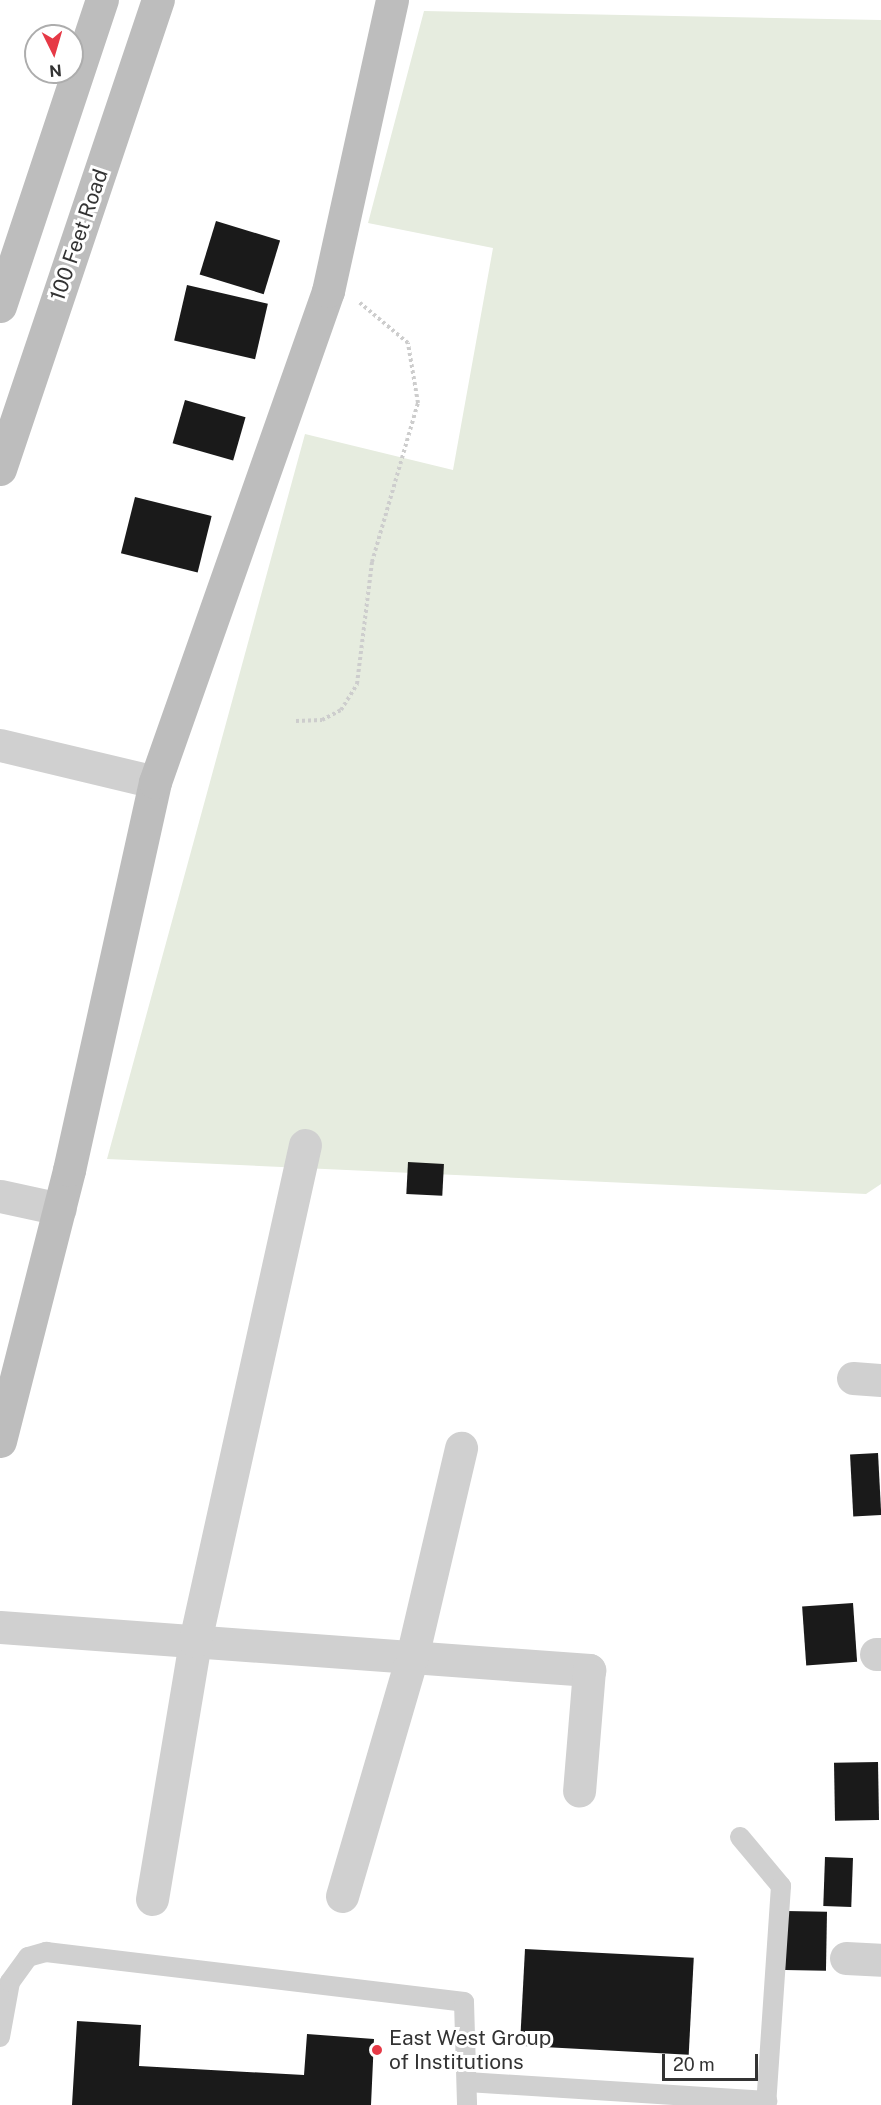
<!DOCTYPE html>
<html>
<head>
<meta charset="utf-8">
<style>
	body { margin:0 }
	#map { position:relative; width:881px; height:2105px; overflow:hidden; background:#fff; font-family:"Public Sans",sans-serif }
	div>[style] { position:absolute }
	[style*='--x'] { left:calc(var(--x)*1px); top:calc(var(--y)*1px); width:calc(var(--w)*1px); rotate:calc(var(--a)*1deg) }
	.green>* { inset:0; background:#e6ecdf }
	.building>* { inset:0; background:#1a1a1a; transform-origin:0 0 }
	.path>* { height:4px; margin-top:-2px; transform-origin:0; background:repeating-linear-gradient(90deg,#cdcdcd 0 3px,transparent 0 6px) }
	.lane>* { height:20px; margin:-10px; padding:0 10px; transform-origin:10px; border-radius:10px; background:#d0d0d0 }
	.street>* { height:33px; margin:-16.5px; padding:0 16.5px; transform-origin:16.5px; border-radius:16.5px; background:#d0d0d0 }
	.secondary>* { height:33px; margin:-16.5px; padding:0 16.5px; transform-origin:16.5px; border-radius:16.5px; background:#bdbdbd }
	.dots>* { width:16px; height:16px; translate:-50% -50%; box-sizing:border-box; border:3px solid #fff; border-radius:50% }
	span { translate:-50% -50%; white-space:nowrap; text-align:center; line-height:1.15; -webkit-text-stroke:6px #fff; paint-order:stroke }
	.street-label { font-size:21px; color:#333 }
	.poi-label { font-size:21px; color:#333 }
	.left { translate:0 -50%; text-align:left }
	.north { position:absolute; left:24px; top:24px; width:60px; height:60px; box-sizing:border-box; background:#fff; border:2px solid #adadad; border-radius:50%; rotate:175deg; font-size:16px; font-weight:700; line-height:24px; text-align:center; color:#333 }
	.north::after { content:''; display:block; margin:auto; width:21px; height:27px; background:#e63946; clip-path:polygon(50% 0,100% 100%,50% 72%,0 100%) }
	.scale { position:absolute; left:662px; top:2054px; width:96px; height:27px; box-sizing:border-box; border:3px solid #333; border-top:0; padding-left:8px; font-size:18px; line-height:21px; white-space:nowrap; color:#333; -webkit-text-stroke:4px #fff; paint-order:stroke }
</style>
</head>
<body>
<div id="map">
	<div class="green">
		<div style="clip-path:polygon(424px 11px,881px 20px,881px 1184px,866px 1194px,107px 1159px,305px 434px,453px 470px,493px 248px,368px 223px)"></div>
	</div>
	<div class="building">
		<div style="left:216px;top:221px;width:67px;height:56px;rotate:17deg"></div>
		<div style="left:187px;top:285px;width:83px;height:57px;rotate:13deg"></div>
		<div style="left:185px;top:400px;width:63px;height:45px;rotate:16deg"></div>
		<div style="left:135px;top:497px;width:79px;height:58px;rotate:14deg"></div>
		<div style="left:408px;top:1162px;width:36px;height:32px;rotate:3deg"></div>
		<div style="left:878px;top:1453px;width:62px;height:28px;rotate:87deg"></div>
		<div style="left:853px;top:1603px;width:59px;height:51px;rotate:86deg"></div>
		<div style="left:878px;top:1762px;width:58px;height:44px;rotate:89deg"></div>
		<div style="left:825px;top:1857px;width:28px;height:49px;rotate:2deg"></div>
		<div style="left:786px;top:1911px;width:41px;height:59px;rotate:1deg"></div>
		<div style="left:525px;top:1949px;width:169px;height:97px;rotate:3deg"></div>
		<div style="clip-path:polygon(77px 2021px,141px 2025px,139px 2066px,304px 2075px,307px 2034px,374px 2039px,371px 2105px,72px 2105px)"></div>
	</div>
	<div class="path">
		<div style="--x:296;--y:721;--w:26;--a:-2"></div>
		<div style="--x:322;--y:720;--w:21;--a:-28"></div>
		<div style="--x:341;--y:710;--w:31;--a:-58"></div>
		<div style="--x:357;--y:684;--w:123;--a:-83"></div>
		<div style="--x:372;--y:562;--w:166;--a:-73.9"></div>
		<div style="--x:418;--y:403;--w:61;--a:-99.5"></div>
		<div style="--x:408;--y:343;--w:64;--a:-140.1"></div>
	</div>
	<div class="lane">
		<div style="--x:740;--y:1837;--w:64;--a:50.1"></div>
		<div style="--x:781;--y:1886;--w:220;--a:93.9"></div>
		<div style="--x:0;--y:2037;--w:56;--a:-79.7"></div>
		<div style="--x:10;--y:1982;--w:31;--a:-54"></div>
		<div style="--x:28;--y:1957;--w:19;--a:-16"></div>
		<div style="--x:46;--y:1952;--w:421;--a:6.8"></div>
		<div style="--x:464;--y:2002;--w:103;--a:88.3"></div>
		<div style="--x:467;--y:2082;--w:301;--a:3.6"></div>
	</div>
	<div class="street">
		<div style="--x:0;--y:745;--w:159;--a:13.4"></div>
		<div style="--x:0;--y:1196;--w:61;--a:12.2"></div>
		<div style="--x:853;--y:1378;--w:28;--a:4"></div>
		<div style="--x:0;--y:1627;--w:591;--a:4.18"></div>
		<div style="--x:589;--y:1670;--w:121;--a:94.7"></div>
		<div style="--x:876;--y:1654;--w:5;--a:0"></div>
		<div style="--x:342;--y:1896;--w:249;--a:-73.7"></div>
		<div style="--x:412;--y:1657;--w:215;--a:-76.8"></div>
		<div style="--x:152;--y:1899;--w:262;--a:-80.5"></div>
		<div style="--x:195;--y:1641;--w:508;--a:-77.5"></div>
		<div style="--x:846;--y:1958;--w:35;--a:3"></div>
	</div>
	<div class="secondary">
		<div style="--x:0;--y:306;--w:323;--a:-71.6"></div>
		<div style="--x:0;--y:469;--w:495;--a:-71.4"></div>
		<div style="--x:0;--y:1441;--w:280;--a:-75.7"></div>
		<div style="--x:69;--y:1170;--w:397;--a:-77.5"></div>
		<div style="--x:155;--y:782;--w:521;--a:-70.59"></div>
		<div style="--x:328;--y:291;--w:298;--a:-77.6"></div>
	</div>
	<div class="dots">
		<div style="left:377px;top:2050px;background:#e63946"></div>
	</div>
	<div class="street-label">
		<span style="left:79px;top:235px;rotate:-71deg">100 Feet Road</span>
	</div>
	<div class="poi-label">
		<span class="left" style="left:389px;top:2050px">East West Group<br>of Institutions</span>
	</div>
	<div class="north">N</div>
	<div class="scale">20 m</div>
</div>
</body>
</html>
